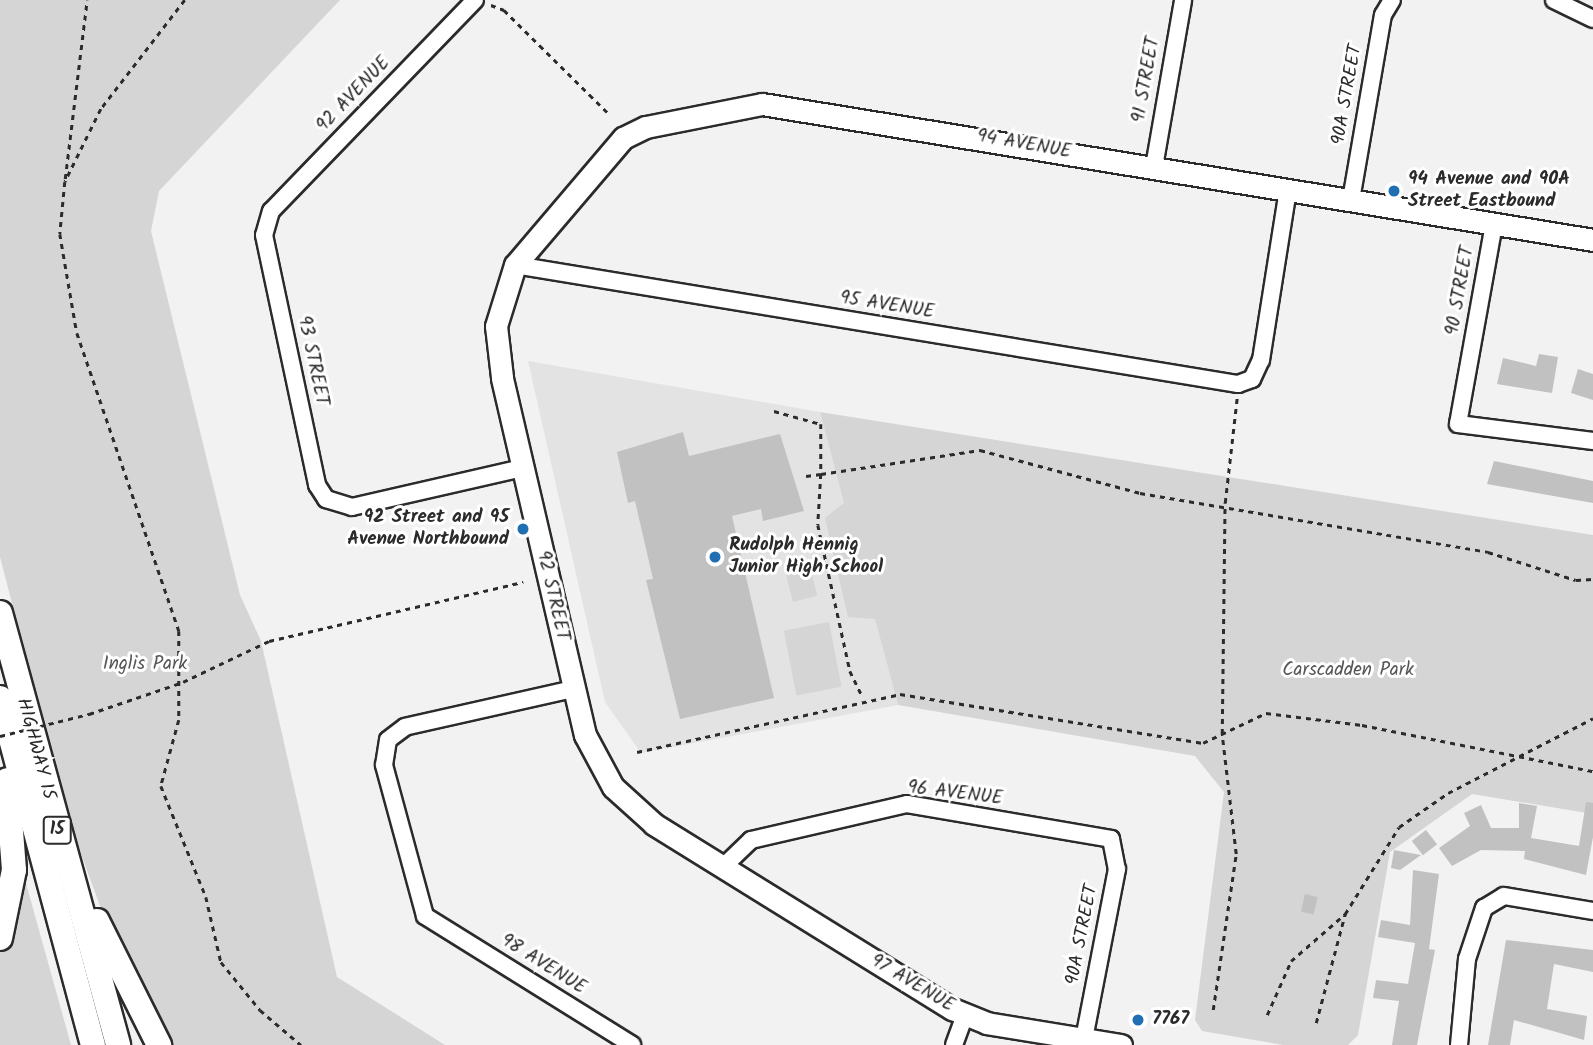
<!DOCTYPE html>
<html>
<head>
<meta charset="utf-8">
<style>
	body { margin:0 }
	#map { position:relative; width:1593px; height:1045px; overflow:hidden; background:#f2f2f2; font-family:Kalam,sans-serif }
	div>[style] { position:absolute }
	[style*='--x'] { left:calc(var(--x)*1px); top:calc(var(--y)*1px); width:calc(var(--w)*1px); rotate:calc(var(--a)*1deg) }
	.built>* { inset:0; background:#e3e3e3 }
	.green>* { inset:0; background:#d5d5d5; transform-origin:0 0 }
	.building>* { inset:0; background:#c1c1c1; transform-origin:0 0 }
	.path>* { height:2.5px; margin-top:-1.25px; transform-origin:0; background:repeating-linear-gradient(90deg,#2b2b2b 0 5px,transparent 0 10px) }
	.roads { filter:drop-shadow(2px 0 #2b2b2b) drop-shadow(-2px 0 #2b2b2b) drop-shadow(0 2px #2b2b2b) drop-shadow(0 -2px #2b2b2b) }
	.street>* { height:16px; margin:-8px; padding:0 8px; transform-origin:8px; border-radius:8px; background:#fff }
	.secondary>* { height:21px; margin:-10.5px; padding:0 10.5px; transform-origin:10.5px; border-radius:10.5px; background:#fff }
	.primary>* { height:24px; margin:-12px; padding:0 12px; transform-origin:12px; border-radius:12px; background:#fff }
	.path-bridge>* { height:2.5px; margin-top:-1.25px; transform-origin:0; background:repeating-linear-gradient(90deg,#2b2b2b 0 5px,transparent 0 10px) }
	.dots>* { width:19px; height:19px; translate:-50% -50%; box-sizing:border-box; border:4px solid #fff; border-radius:50% }
	span { translate:-50% -50%; white-space:nowrap; text-align:center; line-height:1.15; -webkit-text-stroke:6px #fff; paint-order:stroke }
	.shield-label span { padding:2px 5px; background:#fff; border:2px solid; border-radius:5px; -webkit-text-stroke-width:0 }
	.shield-label { font-size:18px; color:#2b2b2b; font-weight:700 }
	.street-label { font-size:19px; color:#2b2b2b }
	.poi-label { font-size:19px; color:#2b2b2b; font-weight:700 }
	.left { translate:0 -50%; text-align:left }
	.right { translate:-100% -50%; text-align:right }
	.park-label { font-size:19px; color:#565656 }
</style>
</head>
<body>
<div id="map">
	<div class="built">
		<div style="clip-path:polygon(528px 361px,820px 412px,898px 705px,641px 753px,605px 702px)"></div>
	</div>
	<div class="green">
		<div style="clip-path:polygon(0 0,340px 0,159px 191px,151px 231px,240px 595px,261px 641px,337px 977px,445px 1045px,164px 1045px,128px 983px,68px 818px,0 557px)"></div>
		<div style="clip-path:polygon(820px 412px,1593px 535px,1593px 814px,1472px 794px,1390px 852px,1358px 1035px,1348px 1045px,1283px 1045px,1202px 1031px,1195px 1020px,1224px 792px,1195px 756px,898px 705px,875px 619px,848px 617px,825px 518px,844px 503px)"></div>
		<div style="left:808px;top:559px;width:38px;height:25px;rotate:76deg"></div>
		<div style="left:829px;top:622px;width:66px;height:46px;rotate:79deg"></div>
		<div style="clip-path:polygon(0 790px,71px 1045px,0 1045px)"></div>
	</div>
	<div class="building">
		<div style="clip-path:polygon(1539px 354px,1558px 357px,1552px 393px,1497px 384px,1503px 358px,1536px 366px)"></div>
		<div style="clip-path:polygon(1578px 369px,1593px 374px,1593px 400px,1571px 393px)"></div>
		<div style="clip-path:polygon(683px 432px,689px 456px,780px 434px,804px 511px,763px 521px,761px 509px,732px 516px,774px 698px,680px 719px,646px 580px,653px 579px,635px 501px,628px 503px,617px 452px)"></div>
		<div style="clip-path:polygon(1494px 461px,1593px 481px,1593px 503px,1487px 484px)"></div>
		<div style="clip-path:polygon(1586px 802px,1593px 803px,1593px 837px,1586px 875px,1524px 859px,1525px 851px,1481px 850px,1452px 866px,1439px 848px,1470px 826px,1464px 813px,1481px 805px,1491px 828px,1519px 828px,1519px 803px,1537px 806px,1531px 838px,1579px 846px)"></div>
		<div style="left:1426px;top:830px;width:18px;height:18px;rotate:52deg"></div>
		<div style="clip-path:polygon(1394px 850px,1421px 855px,1400px 870px,1391px 868px)"></div>
		<div style="clip-path:polygon(1413px 870px,1439px 874px,1429px 949px,1435px 950px,1417px 1045px,1392px 1045px,1399px 1001px,1373px 998px,1376px 980px,1408px 984px,1415px 943px,1378px 937px,1381px 920px,1410px 925px)"></div>
		<div style="left:1305px;top:894px;width:13px;height:18px;rotate:13deg"></div>
		<div style="clip-path:polygon(1506px 940px,1593px 950px,1593px 972px,1554px 964px,1547px 1009px,1587px 1016px,1584px 1040px,1514px 1020px,1510px 1045px,1488px 1045px)"></div>
	</div>
	<div class="path">
		<div style="--x:185;--y:0;--w:138;--a:127.6"></div>
		<div style="--x:101;--y:109;--w:81;--a:116.3"></div>
		<div style="--x:65;--y:182;--w:52;--a:95.5"></div>
		<div style="--x:60;--y:234;--w:100;--a:80.3"></div>
		<div style="--x:77;--y:333;--w:315;--a:71.1"></div>
		<div style="--x:179;--y:631;--w:89;--a:90"></div>
		<div style="--x:179;--y:720;--w:68;--a:105.3"></div>
		<div style="--x:161;--y:786;--w:120;--a:67.9"></div>
		<div style="--x:206;--y:897;--w:67;--a:77"></div>
		<div style="--x:221;--y:962;--w:62;--a:50.9"></div>
		<div style="--x:260;--y:1010;--w:54;--a:40.5"></div>
		<div style="--x:491;--y:5;--w:14;--a:21"></div>
		<div style="--x:504;--y:10;--w:148;--a:44.7"></div>
		<div style="--x:65;--y:179;--w:180;--a:-83"></div>
		<div style="--x:774;--y:411;--w:49;--a:15.5"></div>
		<div style="--x:821;--y:424;--w:50;--a:90"></div>
		<div style="--x:821;--y:474;--w:161;--a:-8.6"></div>
		<div style="--x:980;--y:450;--w:166;--a:15"></div>
		<div style="--x:1140;--y:493;--w:353;--a:9.6"></div>
		<div style="--x:1488;--y:552;--w:92;--a:17.7"></div>
		<div style="--x:1576;--y:580;--w:17;--a:-3"></div>
		<div style="--x:806;--y:476;--w:15;--a:-8"></div>
		<div style="--x:821;--y:474;--w:51;--a:93.4"></div>
		<div style="--x:818;--y:525;--w:149;--a:77.6"></div>
		<div style="--x:850;--y:671;--w:28;--a:64"></div>
		<div style="--x:89;--y:714;--w:99;--a:-18.8"></div>
		<div style="--x:183;--y:682;--w:95;--a:-25.5"></div>
		<div style="--x:269;--y:641;--w:261;--a:-13.1"></div>
		<div style="--x:637;--y:752;--w:269;--a:-12.4"></div>
		<div style="--x:900;--y:694;--w:307;--a:9.2"></div>
		<div style="--x:1203;--y:743;--w:70;--a:-25.5"></div>
		<div style="--x:1266;--y:713;--w:97;--a:7.1"></div>
		<div style="--x:1362;--y:725;--w:236;--a:11.3"></div>
		<div style="--x:1213;--y:1010;--w:158;--a:-81.6"></div>
		<div style="--x:1236;--y:854;--w:121;--a:-96.7"></div>
		<div style="--x:1222;--y:734;--w:231;--a:-89.3"></div>
		<div style="--x:1225;--y:503;--w:107;--a:-83.5"></div>
		<div style="--x:1267;--y:1015;--w:59;--a:-66"></div>
		<div style="--x:1291;--y:961;--w:72;--a:-41"></div>
		<div style="--x:1345;--y:914;--w:102;--a:-58.2"></div>
		<div style="--x:1399;--y:827;--w:60;--a:-34.8"></div>
		<div style="--x:1448;--y:793;--w:163;--a:-27.3"></div>
		<div style="--x:1316;--y:1023;--w:113;--a:-75.1"></div>
	</div>
	<div class="roads">
		<div class="street">
			<div style="--x:475;--y:0;--w:293;--a:134"></div>
			<div style="--x:271;--y:211;--w:25;--a:106"></div>
			<div style="--x:264;--y:235;--w:256;--a:78"></div>
			<div style="--x:317;--y:485;--w:17;--a:57"></div>
			<div style="--x:326;--y:499;--w:27;--a:17"></div>
			<div style="--x:352;--y:507;--w:174;--a:-12.9"></div>
			<div style="--x:1554;--y:0;--w:43;--a:26"></div>
			<div style="--x:1154;--y:167;--w:169;--a:-80.1"></div>
			<div style="--x:1351;--y:200;--w:188;--a:-80.2"></div>
			<div style="--x:1383;--y:15;--w:17;--a:-59"></div>
			<div style="--x:1494;--y:224;--w:203;--a:100.2"></div>
			<div style="--x:1458;--y:424;--w:136;--a:7.2"></div>
			<div style="--x:515;--y:265;--w:733;--a:9.35"></div>
			<div style="--x:1238;--y:384;--w:15;--a:-20"></div>
			<div style="--x:1252;--y:379;--w:21;--a:-65"></div>
			<div style="--x:1261;--y:360;--w:172;--a:-81"></div>
			<div style="--x:573;--y:689;--w:172;--a:167.3"></div>
			<div style="--x:405;--y:727;--w:21;--a:143"></div>
			<div style="--x:388;--y:740;--w:25;--a:99"></div>
			<div style="--x:384;--y:765;--w:156;--a:74.8"></div>
			<div style="--x:425;--y:916;--w:244;--a:31.9"></div>
			<div style="--x:723;--y:867;--w:39;--a:-44"></div>
			<div style="--x:751;--y:840;--w:160;--a:-13"></div>
			<div style="--x:907;--y:804;--w:207;--a:9.7"></div>
			<div style="--x:1111;--y:839;--w:31;--a:79"></div>
			<div style="--x:1117;--y:869;--w:173;--a:101"></div>
			<div style="--x:954;--y:1045;--w:32;--a:-70"></div>
			<div style="--x:1459;--y:1045;--w:86;--a:-84.7"></div>
			<div style="--x:1467;--y:959;--w:54;--a:-71.6"></div>
			<div style="--x:1484;--y:908;--w:23;--a:-31"></div>
			<div style="--x:1504;--y:896;--w:90;--a:9.6"></div>
		</div>
		<div class="secondary">
			<div style="--x:1121;--y:1045;--w:136;--a:-170.7"></div>
			<div style="--x:987;--y:1023;--w:38;--a:-158"></div>
			<div style="--x:952;--y:1009;--w:351;--a:-148.2"></div>
			<div style="--x:654;--y:824;--w:55;--a:-137.9"></div>
			<div style="--x:613;--y:787;--w:59;--a:-118.3"></div>
			<div style="--x:585;--y:735;--w:367;--a:-103.1"></div>
			<div style="--x:502;--y:377;--w:51;--a:-96.7"></div>
			<div style="--x:496;--y:326;--w:64;--a:-72.7"></div>
			<div style="--x:515;--y:265;--w:167;--a:-49.6"></div>
			<div style="--x:623;--y:138;--w:25;--a:-26"></div>
			<div style="--x:646;--y:127;--w:118;--a:-11.2"></div>
			<div style="--x:762;--y:104;--w:842;--a:9.29"></div>
		</div>
		<div class="primary">
			<div style="--x:0;--y:613;--w:448;--a:74.7"></div>
			<div style="--x:0;--y:698;--w:359;--a:75"></div>
			<div style="--x:97;--y:921;--w:139;--a:63.4"></div>
			<div style="--x:0;--y:938;--w:69;--a:-78.4"></div>
			<div style="--x:14;--y:870;--w:90;--a:-94.4"></div>
		</div>
	</div>
	<div class="path-bridge">
		<div style="--x:0;--y:736;--w:92;--a:-13.9"></div>
	</div>
	<div class="dots">
		<div style="left:1394px;top:191px;background:#1f6fb2"></div>
		<div style="left:523px;top:529px;background:#1f6fb2"></div>
		<div style="left:715px;top:557px;background:#1f6fb2"></div>
		<div style="left:1138px;top:1020px;background:#1f6fb2"></div>
	</div>
	<div class="shield-label">
		<span style="left:57px;top:830px">15</span>
	</div>
	<div class="street-label">
		<span style="left:1147px;top:80px;rotate:-80deg">91 STREET</span>
		<span style="left:354px;top:95px;rotate:-46deg">92 AVENUE</span>
		<span style="left:1348px;top:95px;rotate:-80deg">90A STREET</span>
		<span style="left:1024px;top:145px;rotate:10deg">94 AVENUE</span>
		<span style="left:1461px;top:291px;rotate:-80deg">90 STREET</span>
		<span style="left:887px;top:306px;rotate:9deg">95 AVENUE</span>
		<span style="left:312px;top:361px;rotate:78deg">93 STREET</span>
		<span style="left:552px;top:596px;rotate:77deg">92 STREET</span>
		<span style="left:35px;top:749px;rotate:75deg">HIGHWAY 15</span>
		<span style="left:955px;top:794px;rotate:7deg">96 AVENUE</span>
		<span style="left:1083px;top:935px;rotate:-79deg">90A STREET</span>
		<span style="left:543px;top:965px;rotate:32deg">98 AVENUE</span>
		<span style="left:912px;top:984px;rotate:31deg">97 AVENUE</span>
	</div>
	<div class="poi-label">
		<span class="left" style="left:1408px;top:191px">94 Avenue and 90A<br>Street Eastbound</span>
		<span class="right" style="left:509px;top:529px">92 Street and 95<br>Avenue Northbound</span>
		<span class="left" style="left:729px;top:557px">Rudolph Hennig<br>Junior High School</span>
		<span class="left" style="left:1152px;top:1020px">7767</span>
	</div>
	<div class="park-label">
		<span style="left:145px;top:665px">Inglis Park</span>
		<span style="left:1348px;top:671px">Carscadden Park</span>
	</div>
</div>
</body>
</html>
